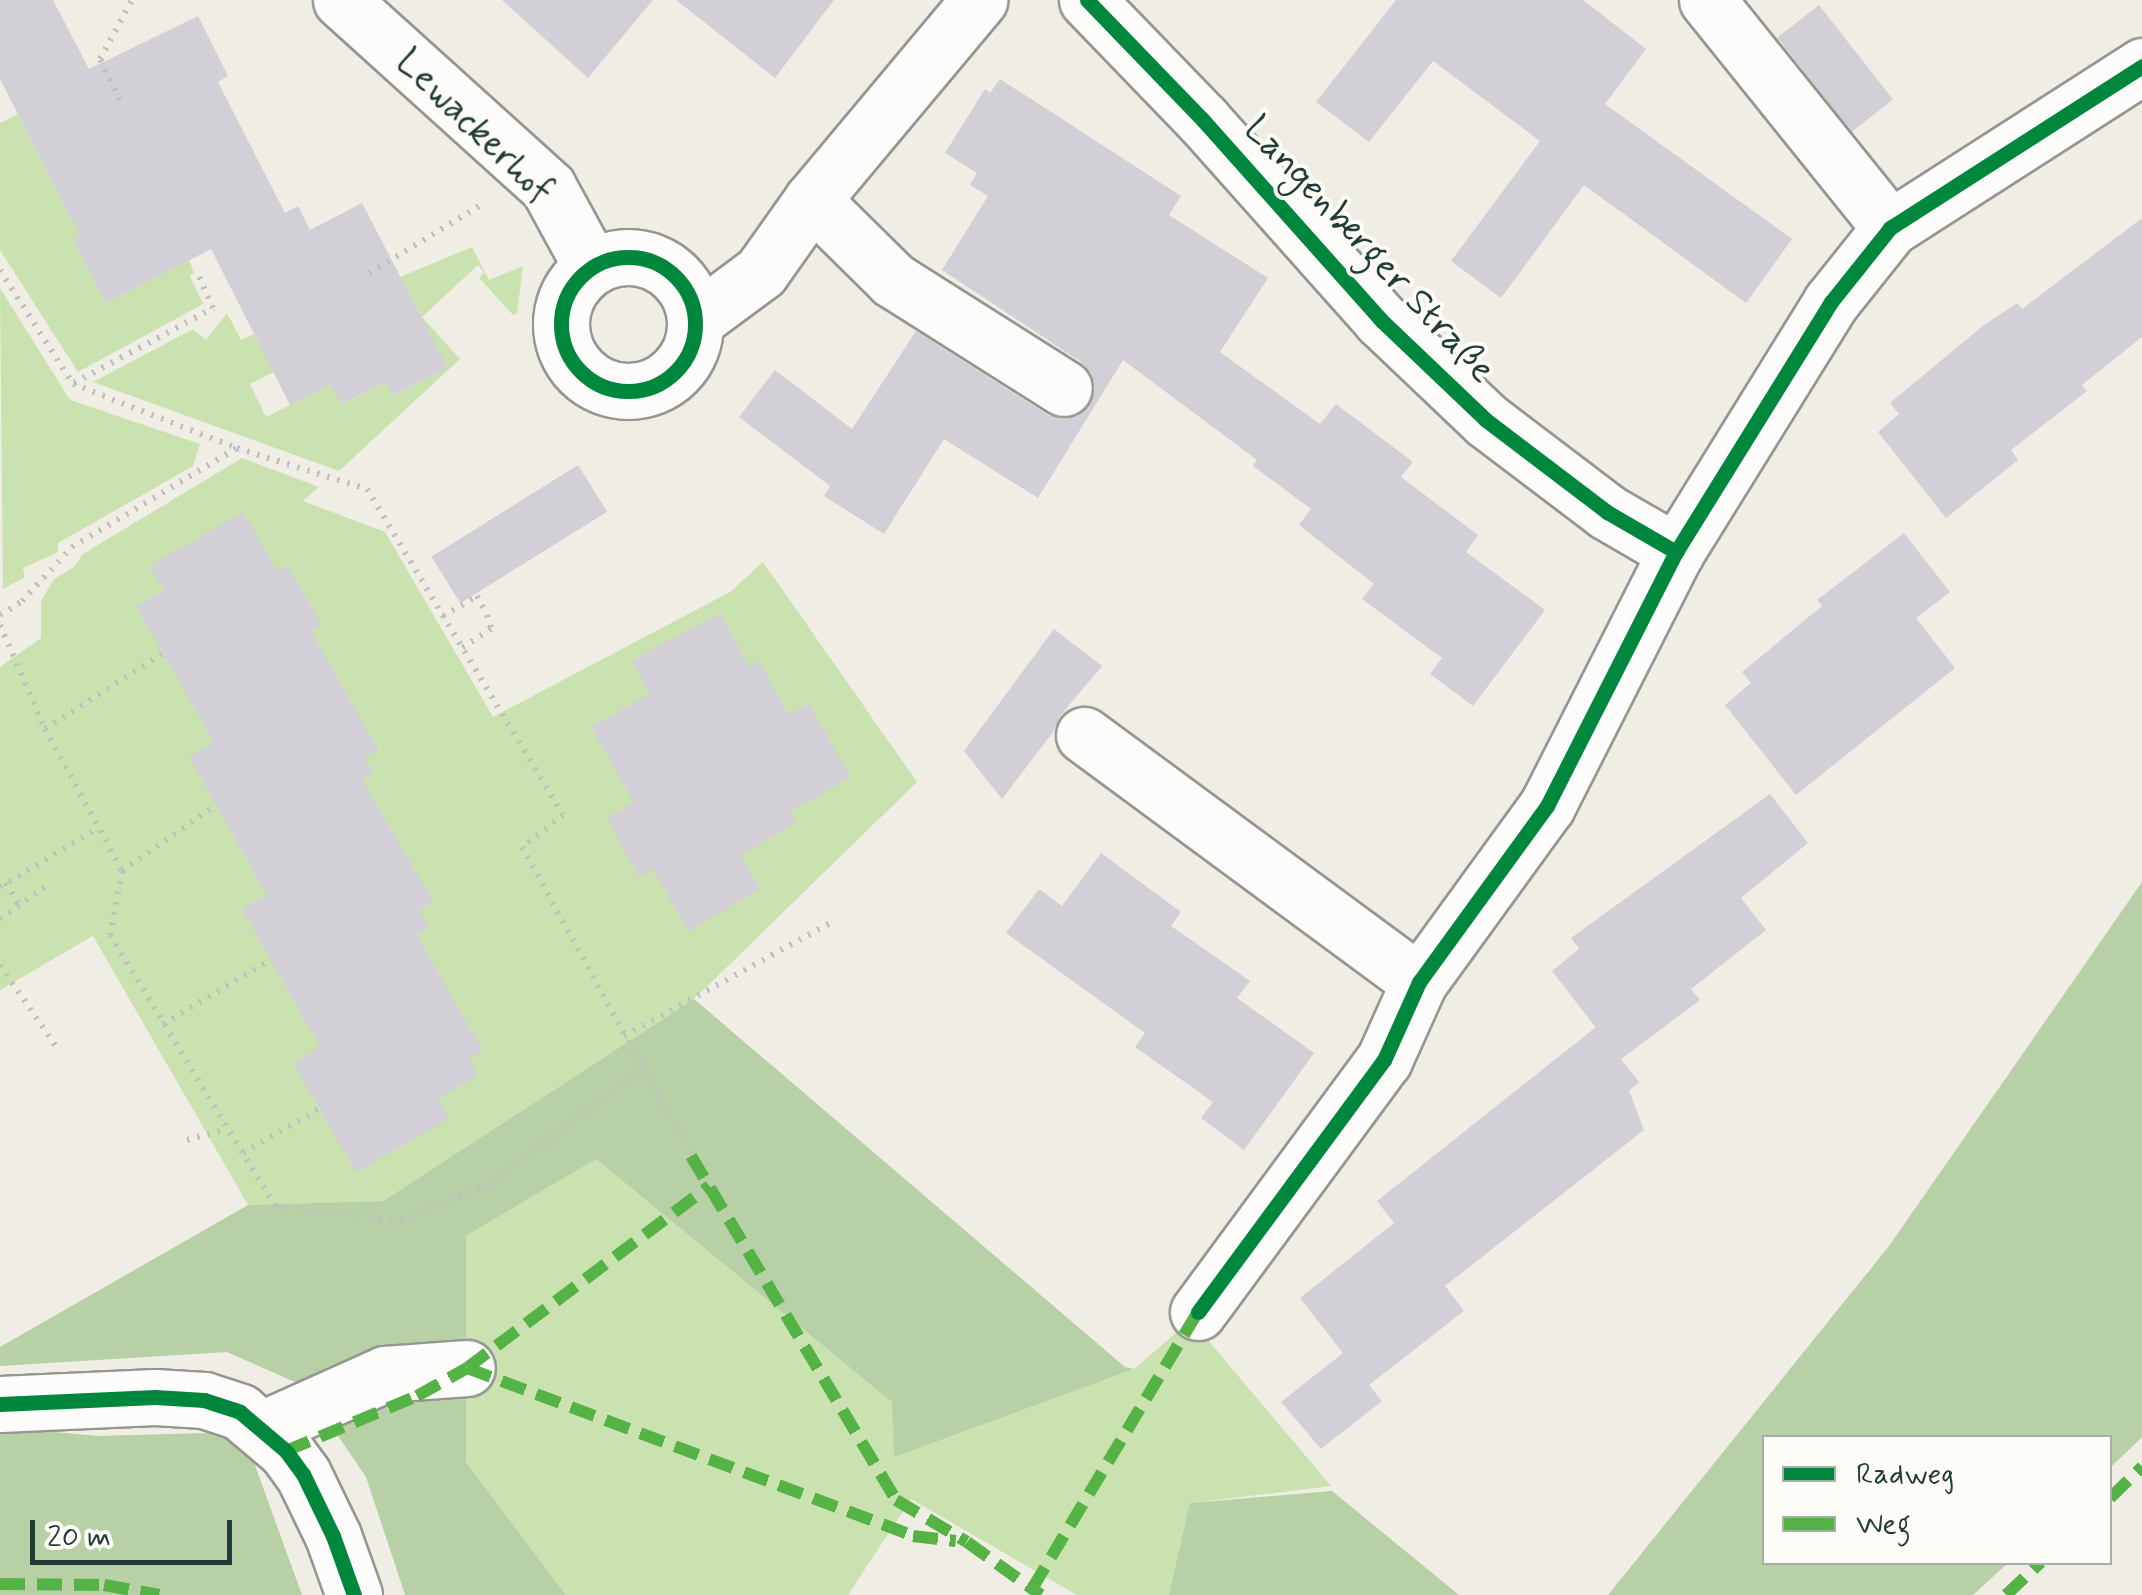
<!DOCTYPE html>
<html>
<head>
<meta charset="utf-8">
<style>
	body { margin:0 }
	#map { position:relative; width:2142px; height:1595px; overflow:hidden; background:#f0ede4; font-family:Mynerve,sans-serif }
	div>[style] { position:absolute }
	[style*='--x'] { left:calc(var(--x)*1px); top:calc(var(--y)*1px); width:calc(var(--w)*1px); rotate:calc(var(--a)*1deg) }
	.green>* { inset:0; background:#cae2b0 }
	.forest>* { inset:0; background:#b7d0a6 }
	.building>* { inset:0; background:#d3cfd7; transform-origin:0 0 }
	.path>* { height:6px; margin-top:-3px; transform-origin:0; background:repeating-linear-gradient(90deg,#bec1be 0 2.5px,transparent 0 10.5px) }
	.roads { filter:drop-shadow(2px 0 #939790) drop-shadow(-2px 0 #939790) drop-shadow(0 2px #939790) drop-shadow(0 -2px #939790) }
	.minor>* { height:55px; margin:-27.5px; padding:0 27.5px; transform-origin:27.5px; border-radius:27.5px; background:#fdfcfb }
	.minor>.ring { margin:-27.5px; padding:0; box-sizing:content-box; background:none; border:55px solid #fdfcfb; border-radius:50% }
	.quiet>* { height:12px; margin-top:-6px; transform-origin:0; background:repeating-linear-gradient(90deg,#55b346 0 25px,transparent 0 37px) }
	.cycleway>* { height:15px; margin:-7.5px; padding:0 7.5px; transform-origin:7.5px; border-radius:7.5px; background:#00873e }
	.cycleway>.ring { margin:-7.5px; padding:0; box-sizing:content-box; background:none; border:15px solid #00873e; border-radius:50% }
	span { translate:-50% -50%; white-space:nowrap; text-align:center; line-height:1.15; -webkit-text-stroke:8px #fdfcf7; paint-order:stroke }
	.street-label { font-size:38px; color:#1f3d34 }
	.legend { position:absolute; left:1762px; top:1435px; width:350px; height:130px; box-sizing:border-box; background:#fdfcf7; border:2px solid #a4b0a9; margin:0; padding:12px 18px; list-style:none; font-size:30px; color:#1f3d34 }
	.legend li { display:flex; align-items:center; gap:20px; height:50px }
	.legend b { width:50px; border:2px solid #a4b0a9 }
	.scale { position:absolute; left:30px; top:1520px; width:202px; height:45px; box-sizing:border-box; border:5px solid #1f3d34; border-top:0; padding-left:12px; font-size:30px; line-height:35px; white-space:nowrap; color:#1f3d34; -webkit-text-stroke:8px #fdfcf7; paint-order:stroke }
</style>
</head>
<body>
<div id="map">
	<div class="green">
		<div style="clip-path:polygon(18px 114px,80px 236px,73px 239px,185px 249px,194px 273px,190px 276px,203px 304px,78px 372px,0 250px,0 123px)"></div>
		<div style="clip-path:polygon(472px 247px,489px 280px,523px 266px,517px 313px,513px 315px,479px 278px,484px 273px,478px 265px,422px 317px,460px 359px,339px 471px,93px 382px,193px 329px,206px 340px,227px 313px,241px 340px,254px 334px,274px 372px,250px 384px,266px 417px,331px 384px,342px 404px,386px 382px,394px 396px,447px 368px,400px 277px)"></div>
		<div style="clip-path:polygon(0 288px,70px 400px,200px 444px,193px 466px,58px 543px,58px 552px,23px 568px,25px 577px,3px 589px)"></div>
		<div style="clip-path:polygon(242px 458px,319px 487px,303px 501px,385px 532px,493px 717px,730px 592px,763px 562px,917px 782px,694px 999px,383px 1201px,248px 1205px,93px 936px,0 990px,0 667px,41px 638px,41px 601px,54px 579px,74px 567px,83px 554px)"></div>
		<div style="clip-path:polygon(596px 1159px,893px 1402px,894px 1456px,1134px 1369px,1191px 1320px,1331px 1486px,1191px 1503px,1169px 1595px,1077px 1595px,911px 1499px,848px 1595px,566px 1595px,466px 1462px,466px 1236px)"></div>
	</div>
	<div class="forest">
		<div style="clip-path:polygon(2142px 882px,2142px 1437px,2110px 1468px,2110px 1438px,1764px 1438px,1764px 1562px,2008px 1563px,1973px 1595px,1608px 1595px,1889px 1246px)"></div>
		<div style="clip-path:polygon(694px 999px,1125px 1367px,1134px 1369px,894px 1457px,892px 1402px,596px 1159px,466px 1236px,466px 1462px,566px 1595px,405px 1595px,366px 1477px,304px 1386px,227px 1352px,0 1366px,0 1347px,248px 1205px,383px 1201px)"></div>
		<div style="clip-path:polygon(0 1427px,98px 1436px,243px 1432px,302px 1595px,0 1595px)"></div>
		<div style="clip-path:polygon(1332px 1491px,1459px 1595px,1169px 1595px,1190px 1503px)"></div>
	</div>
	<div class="building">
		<div style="clip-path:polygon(0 0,53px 0,89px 69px,198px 16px,228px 76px,218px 82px,285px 213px,298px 206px,310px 230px,362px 203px,448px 368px,393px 396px,386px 382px,341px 404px,331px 384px,290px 405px,211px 249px,106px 303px,73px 239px,80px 236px,0 79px)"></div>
		<div style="clip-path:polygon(502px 0,653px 0,588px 78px)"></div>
		<div style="clip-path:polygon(676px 0,834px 0,775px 78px)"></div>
		<div style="clip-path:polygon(1396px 0,1583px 0,1646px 49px,1605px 104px,1792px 239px,1746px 303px,1584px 185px,1501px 298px,1451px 261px,1540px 141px,1433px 61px,1369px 142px,1316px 102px)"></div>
		<div style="left:1819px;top:5px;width:120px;height:53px;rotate:52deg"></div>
		<div style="clip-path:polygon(1000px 79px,1181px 196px,1169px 215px,1268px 278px,1220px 352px,1320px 424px,1336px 404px,1413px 462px,1401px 477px,1478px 535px,1466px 552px,1545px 610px,1473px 706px,1430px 674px,1442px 658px,1362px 599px,1374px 584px,1299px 525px,1311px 509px,1253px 466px,1257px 460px,1123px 360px,1038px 498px,944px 439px,884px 534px,824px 496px,830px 486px,739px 417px,775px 370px,852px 429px,916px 331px,1048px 415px,1062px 419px,1078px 416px,1090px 405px,1095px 388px,1091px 373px,1081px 362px,942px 270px,988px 196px,970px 185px,977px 173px,945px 153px,985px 89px,990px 93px)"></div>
		<div style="clip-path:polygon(2142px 218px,2142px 337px,2082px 385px,2087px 391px,2011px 450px,2018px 460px,1946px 518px,1878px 432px,1899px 414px,1890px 403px,1984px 325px,2017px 303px,2022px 309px)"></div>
		<div style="left:578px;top:465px;width:55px;height:173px;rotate:58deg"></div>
		<div style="clip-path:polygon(243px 512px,278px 572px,288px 566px,322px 625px,311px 631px,378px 750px,364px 758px,374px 774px,362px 780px,433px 901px,419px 910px,429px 927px,417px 935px,483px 1051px,469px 1058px,478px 1075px,438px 1099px,449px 1119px,356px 1172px,293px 1063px,320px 1047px,242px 909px,267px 895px,189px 757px,214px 742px,136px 606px,164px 590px,149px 566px)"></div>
		<div style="clip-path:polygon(1904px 533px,1950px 592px,1916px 618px,1955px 668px,1796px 795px,1725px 705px,1751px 683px,1742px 672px,1822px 606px,1817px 600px)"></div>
		<div style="clip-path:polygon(721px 613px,749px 667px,759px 661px,788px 715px,809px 704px,851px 777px,790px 812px,796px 823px,741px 855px,760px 889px,688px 932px,653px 869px,639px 877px,607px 818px,634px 802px,591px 727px,650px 694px,631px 661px)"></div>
		<div style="clip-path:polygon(1054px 629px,1102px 666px,1060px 716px,1053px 732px,1002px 799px,964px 751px)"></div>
		<div style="clip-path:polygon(1770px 794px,1808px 843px,1741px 898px,1766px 930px,1691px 989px,1700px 1000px,1621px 1059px,1639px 1082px,1629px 1091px,1644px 1130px,1445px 1286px,1464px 1311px,1369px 1385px,1382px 1401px,1321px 1449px,1281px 1402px,1343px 1353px,1300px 1298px,1394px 1223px,1377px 1201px,1596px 1027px,1603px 1037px,1552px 971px,1579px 949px,1571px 938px)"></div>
		<div style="clip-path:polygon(1101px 853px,1181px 912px,1171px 926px,1250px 981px,1237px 998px,1314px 1053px,1244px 1150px,1201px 1118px,1213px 1102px,1135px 1047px,1145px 1033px,1006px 933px,1039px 889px,1062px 906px)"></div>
	</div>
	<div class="path">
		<div style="--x:120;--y:100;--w:46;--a:-116"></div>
		<div style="--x:100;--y:59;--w:67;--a:-61.5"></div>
		<div style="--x:0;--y:270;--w:135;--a:57.4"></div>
		<div style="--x:73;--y:384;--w:176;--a:21.3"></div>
		<div style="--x:237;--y:448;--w:136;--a:17.5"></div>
		<div style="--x:367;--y:489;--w:380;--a:59"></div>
		<div style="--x:563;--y:815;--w:52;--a:142"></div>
		<div style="--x:522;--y:847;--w:352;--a:61.3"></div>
		<div style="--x:369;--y:273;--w:129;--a:-31.3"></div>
		<div style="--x:74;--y:383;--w:158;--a:-28.3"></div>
		<div style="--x:213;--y:308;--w:34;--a:-114"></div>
		<div style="--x:0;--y:615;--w:26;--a:-32"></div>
		<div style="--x:22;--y:601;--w:74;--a:-47.2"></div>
		<div style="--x:72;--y:547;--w:192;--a:-31"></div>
		<div style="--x:443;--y:616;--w:39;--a:-30"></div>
		<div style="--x:477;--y:596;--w:21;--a:62"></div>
		<div style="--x:487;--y:615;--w:15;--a:74"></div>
		<div style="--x:491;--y:629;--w:37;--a:147"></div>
		<div style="--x:0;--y:625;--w:113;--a:66.6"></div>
		<div style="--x:45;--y:729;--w:162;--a:61.5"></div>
		<div style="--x:122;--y:871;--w:65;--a:100.6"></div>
		<div style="--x:110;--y:935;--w:317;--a:58.7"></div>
		<div style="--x:275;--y:1206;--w:126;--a:6.4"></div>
		<div style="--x:400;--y:1220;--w:99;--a:-21.9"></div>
		<div style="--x:492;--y:1183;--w:189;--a:-37.5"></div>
		<div style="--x:45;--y:729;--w:140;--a:-32.8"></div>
		<div style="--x:122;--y:871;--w:115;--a:-35.1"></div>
		<div style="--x:6;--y:883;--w:26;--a:61"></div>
		<div style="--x:0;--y:887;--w:114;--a:-31"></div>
		<div style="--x:0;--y:919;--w:57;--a:-35.7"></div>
		<div style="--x:0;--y:965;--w:101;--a:55.5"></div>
		<div style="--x:163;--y:1024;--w:125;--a:-30.9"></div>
		<div style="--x:624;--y:1036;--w:235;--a:-28.7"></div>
		<div style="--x:187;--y:1140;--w:41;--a:-15.4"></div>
		<div style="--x:243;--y:1153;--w:88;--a:-30.1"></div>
	</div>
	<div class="roads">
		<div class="minor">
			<div style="--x:341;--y:0;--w:279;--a:42.1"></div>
			<div style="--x:548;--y:187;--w:90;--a:61.4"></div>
			<div style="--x:1087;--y:0;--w:167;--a:46"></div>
			<div style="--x:1203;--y:120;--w:268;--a:48.3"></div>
			<div style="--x:1381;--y:320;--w:145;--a:43.6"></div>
			<div style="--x:1486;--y:420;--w:152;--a:37.2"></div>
			<div style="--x:1607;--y:512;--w:80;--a:30.1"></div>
			<div style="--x:1707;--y:0;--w:292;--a:51.2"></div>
			<div style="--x:812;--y:200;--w:114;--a:44.6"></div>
			<div style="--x:893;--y:280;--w:202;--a:32.3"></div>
			<div class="ring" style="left:561px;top:257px;width:79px;height:79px"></div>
			<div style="--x:695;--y:321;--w:82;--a:-36.6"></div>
			<div style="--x:761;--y:272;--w:88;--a:-54.7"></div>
			<div style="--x:812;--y:200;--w:261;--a:-50.1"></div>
			<div style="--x:1084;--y:735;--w:416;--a:36.4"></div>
			<div style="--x:1198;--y:1312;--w:313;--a:-53.6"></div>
			<div style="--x:1384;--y:1060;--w:85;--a:-65.8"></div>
			<div style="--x:1419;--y:982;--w:218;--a:-54"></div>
			<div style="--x:1547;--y:806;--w:285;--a:-63.1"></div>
			<div style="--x:1676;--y:552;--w:294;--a:-58.2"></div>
			<div style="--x:1831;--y:302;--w:95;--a:-51.4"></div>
			<div style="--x:1890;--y:228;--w:300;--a:-32.7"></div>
			<div style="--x:0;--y:1404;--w:155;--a:-2.6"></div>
			<div style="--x:155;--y:1397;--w:49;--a:3.5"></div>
			<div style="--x:204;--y:1400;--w:38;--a:18"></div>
			<div style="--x:240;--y:1412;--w:60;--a:40.3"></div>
			<div style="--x:286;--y:1451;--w:29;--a:54"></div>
			<div style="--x:303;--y:1474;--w:69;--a:64.2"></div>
			<div style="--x:333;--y:1536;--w:63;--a:70.4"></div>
			<div style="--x:262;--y:1429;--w:135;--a:-24.1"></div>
			<div style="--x:385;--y:1374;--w:82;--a:-4.2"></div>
		</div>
	</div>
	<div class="quiet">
		<div style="--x:691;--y:1156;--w:400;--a:59.2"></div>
		<div style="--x:896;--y:1500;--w:82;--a:30.6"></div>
		<div style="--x:967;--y:1542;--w:91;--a:35.6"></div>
		<div style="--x:467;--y:1368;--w:477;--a:20.6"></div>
		<div style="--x:913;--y:1536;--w:43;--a:6.6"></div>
		<div style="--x:286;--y:1451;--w:142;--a:-22.8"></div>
		<div style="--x:417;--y:1396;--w:57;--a:-29.2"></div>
		<div style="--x:467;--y:1368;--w:303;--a:-36.9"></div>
		<div style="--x:2110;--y:1498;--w:45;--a:-44.1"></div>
		<div style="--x:0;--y:1584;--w:104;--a:0.6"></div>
		<div style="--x:104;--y:1585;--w:56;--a:10.3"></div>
		<div style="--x:1032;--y:1589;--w:323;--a:-59.1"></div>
		<div style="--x:2006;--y:1595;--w:48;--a:-43.3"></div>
	</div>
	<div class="cycleway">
		<div style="--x:1087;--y:0;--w:167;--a:46"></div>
		<div style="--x:1203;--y:120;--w:268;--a:48.3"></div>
		<div style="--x:1381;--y:320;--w:145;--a:43.6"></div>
		<div style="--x:1486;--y:420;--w:152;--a:37.2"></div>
		<div style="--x:1607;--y:512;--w:80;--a:30.1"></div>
		<div class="ring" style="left:561px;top:257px;width:119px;height:119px"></div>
		<div style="--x:1198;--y:1312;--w:313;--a:-53.6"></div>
		<div style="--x:1384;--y:1060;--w:85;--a:-65.8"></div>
		<div style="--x:1419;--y:982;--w:218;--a:-54"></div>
		<div style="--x:1547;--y:806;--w:285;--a:-63.1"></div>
		<div style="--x:1676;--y:552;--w:294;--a:-58.2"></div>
		<div style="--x:1831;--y:302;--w:95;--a:-51.4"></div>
		<div style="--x:1890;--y:228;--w:300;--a:-32.7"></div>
		<div style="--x:0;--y:1404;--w:155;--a:-2.6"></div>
		<div style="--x:155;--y:1397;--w:49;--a:3.5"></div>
		<div style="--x:204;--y:1400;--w:38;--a:18"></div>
		<div style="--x:240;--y:1412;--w:60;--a:40.3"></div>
		<div style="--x:286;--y:1451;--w:29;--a:54"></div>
		<div style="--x:303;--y:1474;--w:69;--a:64.2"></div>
		<div style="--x:333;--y:1536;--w:63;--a:70.4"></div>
	</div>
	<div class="street-label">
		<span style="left:474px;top:127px;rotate:44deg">Lewackerhof</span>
		<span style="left:1369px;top:250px;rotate:47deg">Langenberger Straße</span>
	</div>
	<ul class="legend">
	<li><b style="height:12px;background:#00873e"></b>Radweg</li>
	<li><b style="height:12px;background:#55b346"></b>Weg</li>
	</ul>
	<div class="scale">20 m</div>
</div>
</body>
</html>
